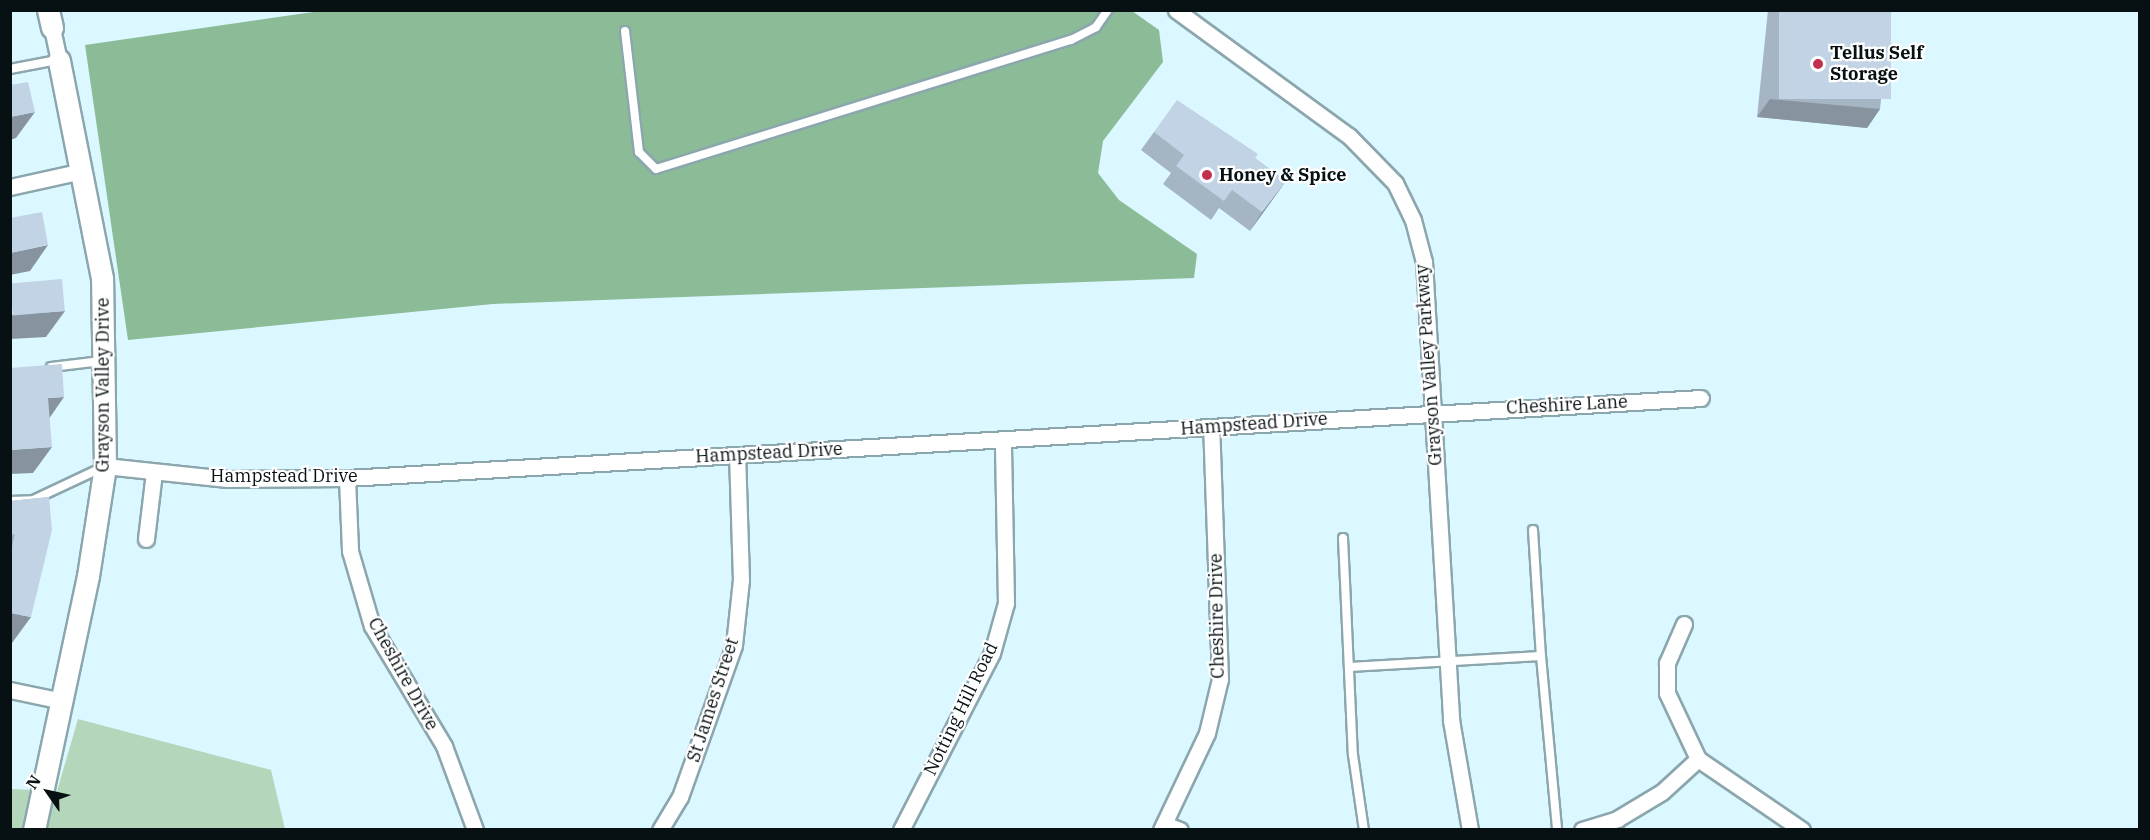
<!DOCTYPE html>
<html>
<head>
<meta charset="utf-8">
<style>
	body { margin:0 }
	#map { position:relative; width:2150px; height:840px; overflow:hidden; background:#dbf7ff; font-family:"IBM Plex Serif",serif }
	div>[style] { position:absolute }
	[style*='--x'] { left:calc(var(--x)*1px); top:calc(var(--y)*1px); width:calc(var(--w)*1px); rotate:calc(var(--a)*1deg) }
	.green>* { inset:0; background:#b4d7bc }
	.forest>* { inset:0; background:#8bbc97 }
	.roads { filter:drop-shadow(2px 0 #8ba6ad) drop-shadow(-2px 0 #8ba6ad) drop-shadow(0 2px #8ba6ad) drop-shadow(0 -2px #8ba6ad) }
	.lane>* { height:8px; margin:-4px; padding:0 4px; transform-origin:4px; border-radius:4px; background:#fff }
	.street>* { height:15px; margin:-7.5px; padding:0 7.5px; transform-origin:7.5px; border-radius:7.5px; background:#fff }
	.secondary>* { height:21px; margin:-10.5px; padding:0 10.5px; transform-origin:10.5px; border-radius:10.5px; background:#fff }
	.wall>* { inset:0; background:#a6b5c4 }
	.shaded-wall>* { inset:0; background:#8794a0 }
	.building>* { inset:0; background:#c1d3e4; transform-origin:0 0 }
	.dots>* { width:16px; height:16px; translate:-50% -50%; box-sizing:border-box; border:3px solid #fff; border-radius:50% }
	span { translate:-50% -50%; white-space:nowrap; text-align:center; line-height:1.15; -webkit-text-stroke:4.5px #fff; paint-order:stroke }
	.poi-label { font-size:18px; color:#071013; font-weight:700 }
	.left { translate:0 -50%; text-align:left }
	.street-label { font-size:18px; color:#071013 }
	.frame { position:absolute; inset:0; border:12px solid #071013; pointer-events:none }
	.north { position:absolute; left:18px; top:762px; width:60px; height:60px; -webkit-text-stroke:4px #fff; paint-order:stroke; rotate:304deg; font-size:16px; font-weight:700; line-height:24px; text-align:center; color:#071013 }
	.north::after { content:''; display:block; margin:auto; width:21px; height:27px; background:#071013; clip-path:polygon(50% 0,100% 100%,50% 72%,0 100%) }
</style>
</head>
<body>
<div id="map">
	<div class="green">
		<div style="clip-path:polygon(78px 719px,271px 770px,285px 829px,11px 830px,11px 789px,57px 791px)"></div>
	</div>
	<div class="forest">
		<div style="clip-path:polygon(327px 10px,1132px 11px,1159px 30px,1163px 62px,1103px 141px,1098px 173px,1119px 200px,1197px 254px,1194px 278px,493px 304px,128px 340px,85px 45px)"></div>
	</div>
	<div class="roads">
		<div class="lane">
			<div style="--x:625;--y:31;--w:122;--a:83.4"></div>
			<div style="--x:639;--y:152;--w:24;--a:45"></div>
			<div style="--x:656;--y:169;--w:435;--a:-17.3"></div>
			<div style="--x:1071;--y:40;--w:28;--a:-27"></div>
			<div style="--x:1096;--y:27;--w:21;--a:-55"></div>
			<div style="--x:10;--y:69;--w:48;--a:-10.8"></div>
			<div style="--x:51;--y:367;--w:51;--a:-6.7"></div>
			<div style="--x:10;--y:501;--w:23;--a:-2"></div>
			<div style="--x:33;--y:500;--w:75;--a:-25.2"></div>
			<div style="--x:1533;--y:530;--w:126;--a:86.4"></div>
			<div style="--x:1343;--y:538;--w:217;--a:87.4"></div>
			<div style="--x:1353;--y:755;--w:76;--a:81.7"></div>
			<div style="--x:1349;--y:667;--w:192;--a:-3.3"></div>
			<div style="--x:1541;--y:656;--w:175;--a:84.7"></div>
		</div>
		<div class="street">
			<div style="--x:1176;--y:10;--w:214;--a:36.1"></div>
			<div style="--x:1349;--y:136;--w:66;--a:45.6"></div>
			<div style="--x:1395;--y:183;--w:41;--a:64.1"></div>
			<div style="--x:1413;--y:220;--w:43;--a:75.3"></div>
			<div style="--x:1424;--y:262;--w:459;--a:86.6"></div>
			<div style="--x:1451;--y:720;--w:112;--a:80.2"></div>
			<div style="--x:52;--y:28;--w:33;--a:78"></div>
			<div style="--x:10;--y:187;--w:74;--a:-12.5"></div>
			<div style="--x:105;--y:466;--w:123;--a:6.1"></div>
			<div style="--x:227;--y:479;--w:120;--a:-0.5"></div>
			<div style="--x:347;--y:478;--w:1356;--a:-3.38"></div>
			<div style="--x:347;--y:478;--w:73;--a:87.6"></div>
			<div style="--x:350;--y:551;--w:78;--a:73.7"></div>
			<div style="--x:372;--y:626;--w:140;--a:59"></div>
			<div style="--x:444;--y:746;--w:90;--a:69.7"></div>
			<div style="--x:146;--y:539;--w:67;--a:-83.2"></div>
			<div style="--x:1684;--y:624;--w:43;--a:113.6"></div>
			<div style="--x:1667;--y:663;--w:30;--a:90"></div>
			<div style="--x:1667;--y:693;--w:73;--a:64.8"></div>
			<div style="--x:1698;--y:759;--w:126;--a:34.3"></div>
			<div style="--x:10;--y:690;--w:53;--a:11.9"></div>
			<div style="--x:1164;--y:824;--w:17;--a:21"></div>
			<div style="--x:660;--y:830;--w:39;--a:-59"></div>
			<div style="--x:680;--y:797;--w:161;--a:-70.4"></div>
			<div style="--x:734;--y:645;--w:65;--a:-83.9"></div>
			<div style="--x:741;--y:580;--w:125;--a:-91.8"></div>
			<div style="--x:901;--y:830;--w:199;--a:-62.8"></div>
			<div style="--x:992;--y:653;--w:52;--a:-74.4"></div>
			<div style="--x:1006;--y:603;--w:162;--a:-91.1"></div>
			<div style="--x:1161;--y:830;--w:107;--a:-64.6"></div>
			<div style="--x:1207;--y:733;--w:56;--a:-76.5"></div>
			<div style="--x:1220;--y:679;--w:252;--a:-92"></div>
			<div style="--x:1582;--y:830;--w:37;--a:-17"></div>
			<div style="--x:1617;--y:819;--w:52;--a:-31"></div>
			<div style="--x:1662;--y:792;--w:49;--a:-42.5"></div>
		</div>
		<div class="secondary">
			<div style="--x:48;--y:10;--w:18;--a:77"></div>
			<div style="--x:34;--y:830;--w:260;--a:-78"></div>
			<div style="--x:88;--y:576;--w:111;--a:-81.2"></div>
			<div style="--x:105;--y:466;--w:188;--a:-90.9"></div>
			<div style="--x:102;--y:278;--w:222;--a:-101.2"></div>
		</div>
	</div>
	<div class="wall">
		<div style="clip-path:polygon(1768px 10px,1891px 10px,1880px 109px,1867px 128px,1757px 117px)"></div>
		<div style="clip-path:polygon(1154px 132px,1255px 158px,1286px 181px,1250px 231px,1219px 208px,1211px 220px,1163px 184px,1171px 173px,1141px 150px)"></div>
		<div style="clip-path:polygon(49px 497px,12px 643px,10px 643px,10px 501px)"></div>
	</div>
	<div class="shaded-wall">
		<div style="clip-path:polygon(1770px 99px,1880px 109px,1867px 128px,1757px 117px)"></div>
		<div style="clip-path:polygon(35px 112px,16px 138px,10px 140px,10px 117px)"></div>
		<div style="clip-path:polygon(1286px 181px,1273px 199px,1250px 231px,1262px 212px)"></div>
		<div style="clip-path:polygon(48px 245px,30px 271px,10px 275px,10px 253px)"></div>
		<div style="clip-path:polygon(65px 311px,46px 337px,10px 339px,10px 315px)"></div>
		<div style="clip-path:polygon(64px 397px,46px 423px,48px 398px)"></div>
		<div style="clip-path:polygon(52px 447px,33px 473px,10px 474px,10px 450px)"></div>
		<div style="clip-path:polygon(10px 613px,31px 617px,12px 643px,10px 643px)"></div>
	</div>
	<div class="building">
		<div style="left:1779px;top:10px;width:112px;height:89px"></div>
		<div style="clip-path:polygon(28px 82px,35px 112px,10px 117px,10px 85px)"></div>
		<div style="clip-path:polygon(1177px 100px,1258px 154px,1255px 158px,1286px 181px,1262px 212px,1232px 190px,1224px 201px,1176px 166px,1184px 155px,1154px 132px)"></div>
		<div style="clip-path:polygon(42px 212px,48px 245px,10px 253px,10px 218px)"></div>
		<div style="left:62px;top:279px;width:32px;height:52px;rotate:85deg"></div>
		<div style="clip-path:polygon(62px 364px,64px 397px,48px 398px,52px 447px,10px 450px,10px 368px)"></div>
		<div style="clip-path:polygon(49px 497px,52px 530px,31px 617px,10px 613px,10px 555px,15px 534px,10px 535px,10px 501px)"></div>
	</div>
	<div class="dots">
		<div style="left:1818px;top:64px;background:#c1314d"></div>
		<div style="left:1207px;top:175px;background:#c1314d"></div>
	</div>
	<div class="poi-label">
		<span class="left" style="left:1830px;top:64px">Tellus Self<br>Storage</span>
		<span class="left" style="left:1219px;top:175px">Honey &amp; Spice</span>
	</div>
	<div class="street-label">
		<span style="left:1429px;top:365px;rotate:-94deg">Grayson Valley Parkway</span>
		<span style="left:103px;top:385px;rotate:-90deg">Grayson Valley Drive</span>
		<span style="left:1567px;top:405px;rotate:-3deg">Cheshire Lane</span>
		<span style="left:1254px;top:424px;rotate:-4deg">Hampstead Drive</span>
		<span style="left:769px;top:453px;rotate:-3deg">Hampstead Drive</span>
		<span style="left:284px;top:476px">Hampstead Drive</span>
		<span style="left:1217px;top:616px;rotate:-91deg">Cheshire Drive</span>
		<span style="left:403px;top:674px;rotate:61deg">Cheshire Drive</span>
		<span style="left:713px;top:700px;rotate:-72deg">St James Street</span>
		<span style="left:961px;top:709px;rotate:-64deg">Notting Hill Road</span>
	</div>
	<div class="frame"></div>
	<div class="north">N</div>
</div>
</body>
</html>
